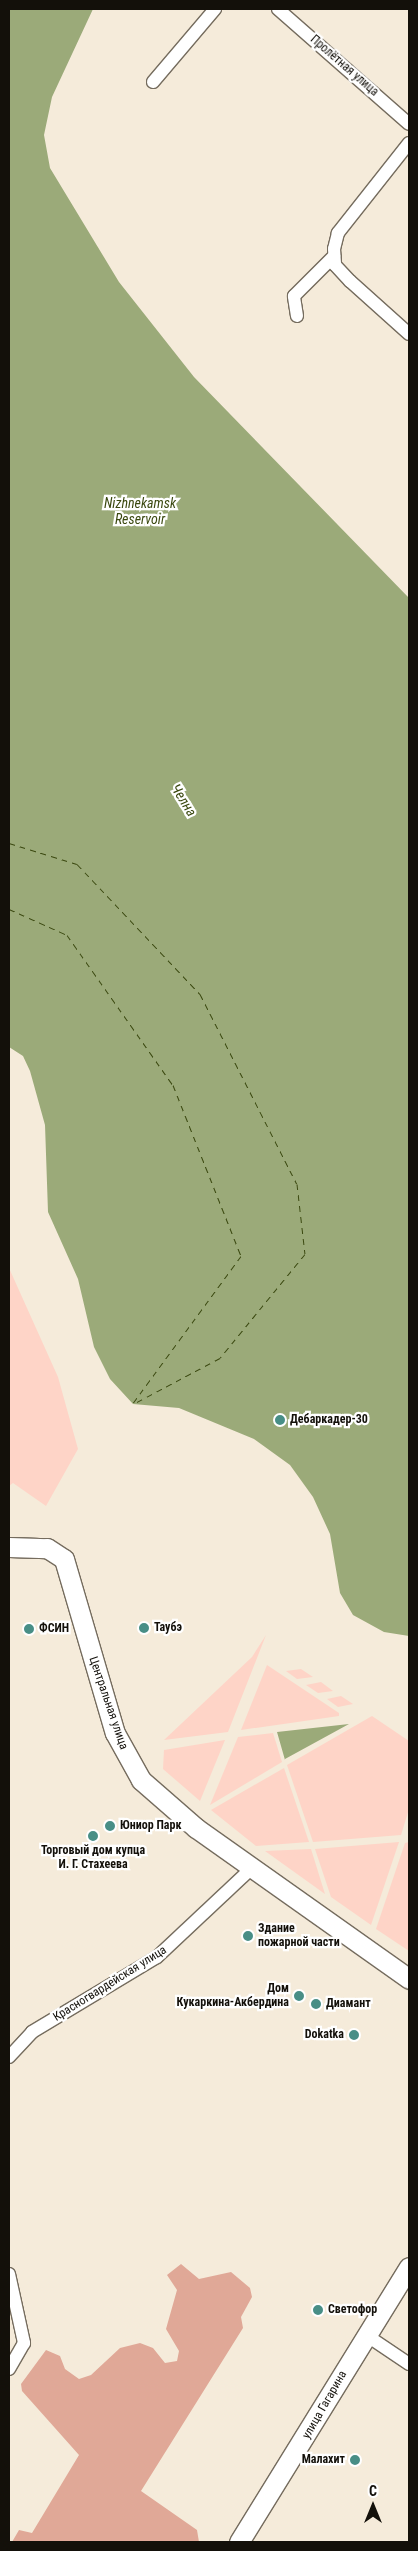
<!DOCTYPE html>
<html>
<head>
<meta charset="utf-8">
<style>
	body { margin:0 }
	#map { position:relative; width:418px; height:2551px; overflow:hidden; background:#f5ebda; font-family:"Roboto Condensed",sans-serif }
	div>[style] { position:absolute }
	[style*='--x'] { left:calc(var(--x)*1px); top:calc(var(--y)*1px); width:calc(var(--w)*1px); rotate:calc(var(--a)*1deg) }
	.green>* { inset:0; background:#fed4c7 }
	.forest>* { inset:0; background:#e0a897 }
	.water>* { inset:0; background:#9baa79 }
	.ferry>* { height:1px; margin-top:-0.5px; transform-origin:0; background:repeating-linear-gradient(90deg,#3a480f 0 6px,transparent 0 11px) }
	.roads { filter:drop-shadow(1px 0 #756c5e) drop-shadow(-1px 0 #756c5e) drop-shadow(0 1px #756c5e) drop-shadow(0 -1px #756c5e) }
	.street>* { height:12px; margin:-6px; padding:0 6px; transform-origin:6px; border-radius:6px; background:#fff }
	.secondary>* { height:19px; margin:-9.5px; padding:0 9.5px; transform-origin:9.5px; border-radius:9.5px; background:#fff }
	.dots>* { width:14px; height:14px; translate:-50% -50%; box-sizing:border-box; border:2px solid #fff; border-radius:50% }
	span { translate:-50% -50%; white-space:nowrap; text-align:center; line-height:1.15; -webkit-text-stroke:4.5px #fff; paint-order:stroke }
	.street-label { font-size:12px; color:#13100a }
	.poi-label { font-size:12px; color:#13100a; font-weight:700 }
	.left { translate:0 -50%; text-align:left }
	.right { translate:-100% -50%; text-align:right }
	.water-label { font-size:14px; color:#3a480f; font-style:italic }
	.frame { position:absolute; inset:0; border:10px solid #13100a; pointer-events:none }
	.north { position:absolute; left:348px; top:2481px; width:50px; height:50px; -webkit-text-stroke:4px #fff; paint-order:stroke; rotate:0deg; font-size:14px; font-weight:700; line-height:20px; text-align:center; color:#13100a }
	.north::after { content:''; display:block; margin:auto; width:18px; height:22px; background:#13100a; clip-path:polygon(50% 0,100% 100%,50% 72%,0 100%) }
</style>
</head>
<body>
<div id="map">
	<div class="green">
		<div style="clip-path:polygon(9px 1268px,58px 1377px,78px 1449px,46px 1506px,13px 1483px,9px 1486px)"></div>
		<div style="clip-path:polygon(266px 1635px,228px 1732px,164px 1740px,252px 1657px)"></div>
		<div style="clip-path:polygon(267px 1665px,339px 1713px,339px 1716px,241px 1730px)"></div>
		<div style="clip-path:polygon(301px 1669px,313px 1677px,297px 1679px,286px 1671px)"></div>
		<div style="clip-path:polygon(321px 1682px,333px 1691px,318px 1693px,306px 1685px)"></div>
		<div style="clip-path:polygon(341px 1696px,353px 1704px,338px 1707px,327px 1699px)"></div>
		<div style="clip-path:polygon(372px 1716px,409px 1741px,409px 1809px,401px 1835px,313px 1842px,287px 1765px)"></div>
		<div style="clip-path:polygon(273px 1733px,282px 1762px,210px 1805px,238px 1737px)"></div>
		<div style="clip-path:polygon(225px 1740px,200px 1801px,163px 1769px,164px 1750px)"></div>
		<div style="clip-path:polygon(284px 1768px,309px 1842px,256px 1846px,211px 1810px)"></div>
		<div style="clip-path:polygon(399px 1842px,371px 1925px,331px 1897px,315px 1849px)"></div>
		<div style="clip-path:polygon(409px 1842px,409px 1951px,376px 1929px,405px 1843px)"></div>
		<div style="clip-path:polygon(311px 1849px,325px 1894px,265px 1851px)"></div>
	</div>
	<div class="forest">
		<div style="clip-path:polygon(181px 2264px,199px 2279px,231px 2272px,250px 2288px,252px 2297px,241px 2317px,243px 2328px,141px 2491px,197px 2530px,199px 2542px,12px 2542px,19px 2530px,32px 2533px,79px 2455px,22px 2391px,21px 2384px,46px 2350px,60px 2356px,65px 2369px,79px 2379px,91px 2375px,120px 2348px,140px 2343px,153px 2348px,165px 2363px,177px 2361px,179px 2351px,166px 2329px,177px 2290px,167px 2275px)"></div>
	</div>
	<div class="water">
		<div style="clip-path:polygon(9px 9px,93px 9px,52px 97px,44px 135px,50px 168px,119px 282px,194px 377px,409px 598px,409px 1636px,384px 1632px,353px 1615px,340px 1593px,330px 1534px,313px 1497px,290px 1465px,254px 1439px,179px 1408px,133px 1404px,110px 1379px,94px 1347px,78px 1279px,48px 1212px,45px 1125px,30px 1071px,23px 1056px,9px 1047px)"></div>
		<div style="clip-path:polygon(349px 1724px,285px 1759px,285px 1760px,277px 1732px)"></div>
	</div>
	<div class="ferry">
		<div style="--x:9;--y:843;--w:71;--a:17.2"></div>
		<div style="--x:77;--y:864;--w:179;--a:46.6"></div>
		<div style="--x:200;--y:994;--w:213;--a:63"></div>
		<div style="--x:297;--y:1184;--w:70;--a:83.5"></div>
		<div style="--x:305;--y:1254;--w:134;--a:129.3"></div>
		<div style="--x:220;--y:1358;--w:98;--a:152.1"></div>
		<div style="--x:9;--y:909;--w:64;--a:24.1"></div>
		<div style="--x:67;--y:935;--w:184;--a:54.8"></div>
		<div style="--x:173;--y:1085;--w:184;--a:68.3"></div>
		<div style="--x:241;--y:1256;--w:182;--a:126.3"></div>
	</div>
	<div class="roads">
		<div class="street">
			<div style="--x:278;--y:9;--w:174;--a:41.3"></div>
			<div style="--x:153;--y:82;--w:96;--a:-49.7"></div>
			<div style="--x:409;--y:143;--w:115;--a:128.3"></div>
			<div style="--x:338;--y:233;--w:16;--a:104"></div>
			<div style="--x:334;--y:249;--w:16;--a:86"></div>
			<div style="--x:335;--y:265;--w:22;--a:47"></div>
			<div style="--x:350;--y:281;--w:79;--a:41.9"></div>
			<div style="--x:297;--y:316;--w:20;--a:-99"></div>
			<div style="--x:294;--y:296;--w:57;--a:-45"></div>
			<div style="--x:9;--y:2057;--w:34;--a:-47"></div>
			<div style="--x:32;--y:2032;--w:146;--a:-31"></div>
			<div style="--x:157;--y:1957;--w:132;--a:-43.2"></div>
			<div style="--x:9;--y:2274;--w:71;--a:77.7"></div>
			<div style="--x:24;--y:2343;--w:30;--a:120"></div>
			<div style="--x:366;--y:2335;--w:52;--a:34"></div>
		</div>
		<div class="secondary">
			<div style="--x:9;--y:1547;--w:38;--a:2"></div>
			<div style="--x:47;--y:1548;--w:20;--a:33"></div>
			<div style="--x:64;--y:1559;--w:181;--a:73.7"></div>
			<div style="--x:115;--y:1733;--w:54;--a:61"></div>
			<div style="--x:141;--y:1780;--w:73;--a:41.1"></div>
			<div style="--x:196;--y:1828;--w:261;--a:35.3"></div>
			<div style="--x:239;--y:2542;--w:323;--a:-58.3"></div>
		</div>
	</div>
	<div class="dots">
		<div style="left:280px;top:1420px;background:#488e86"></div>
		<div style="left:144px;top:1628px;background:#488e86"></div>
		<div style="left:29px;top:1629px;background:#488e86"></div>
		<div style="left:110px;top:1826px;background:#488e86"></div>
		<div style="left:93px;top:1836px;background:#488e86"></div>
		<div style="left:248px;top:1936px;background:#488e86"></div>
		<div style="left:299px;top:1996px;background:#488e86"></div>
		<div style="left:316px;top:2004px;background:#488e86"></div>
		<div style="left:354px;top:2035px;background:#488e86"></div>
		<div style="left:318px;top:2310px;background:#488e86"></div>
		<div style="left:355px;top:2460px;background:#488e86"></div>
	</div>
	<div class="street-label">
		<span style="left:344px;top:66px;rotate:41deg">Пролётная улица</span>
		<span style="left:108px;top:1703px;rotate:71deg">Центральная улица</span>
		<span style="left:110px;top:1984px;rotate:-32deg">Красногвардейская улица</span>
		<span style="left:325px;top:2405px;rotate:-60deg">улица Гагарина</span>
	</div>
	<div class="poi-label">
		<span class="left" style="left:290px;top:1420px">Дебаркадер-30</span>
		<span class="left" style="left:154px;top:1628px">Таубэ</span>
		<span class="left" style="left:39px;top:1629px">ФСИН</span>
		<span class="left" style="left:120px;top:1826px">Юниор Парк</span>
		<span style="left:93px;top:1858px">Торговый дом купца<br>И. Г. Стахеева</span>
		<span class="left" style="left:258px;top:1936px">Здание<br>пожарной части</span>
		<span class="right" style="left:289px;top:1996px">Дом<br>Кукаркина-Акбердина</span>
		<span class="left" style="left:326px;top:2004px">Диамант</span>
		<span class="right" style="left:344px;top:2035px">Dokatka</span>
		<span class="left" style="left:328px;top:2310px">Светофор</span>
		<span class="right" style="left:345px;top:2460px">Малахит</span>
	</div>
	<div class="water-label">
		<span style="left:140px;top:511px">Nizhnekamsk<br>Reservoir</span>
		<span style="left:184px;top:800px;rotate:58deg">Челна</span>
	</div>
	<div class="frame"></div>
	<div class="north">С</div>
</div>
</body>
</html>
